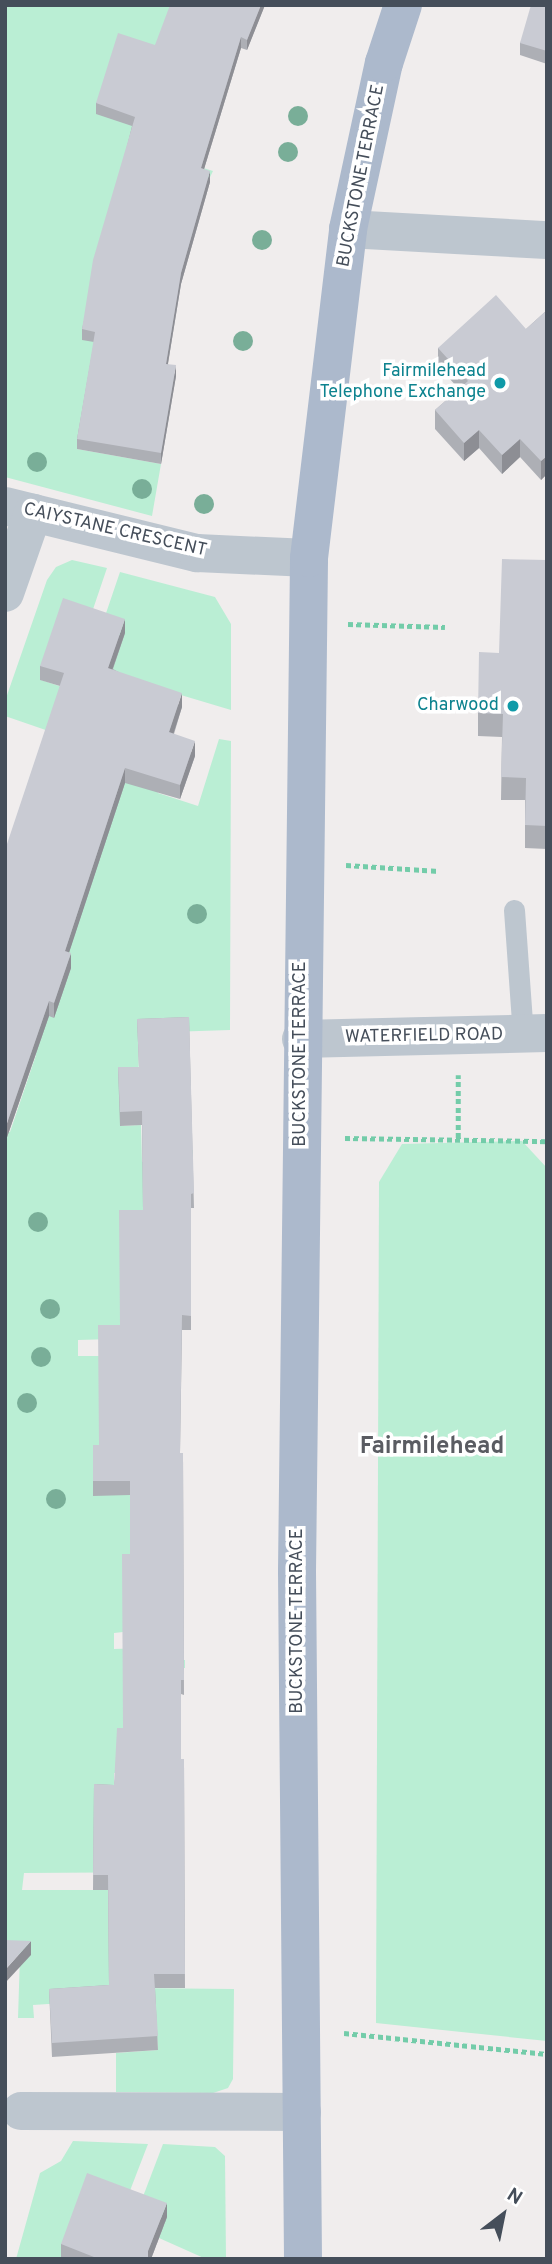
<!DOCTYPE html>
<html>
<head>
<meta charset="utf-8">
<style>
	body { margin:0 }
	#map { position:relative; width:552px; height:2264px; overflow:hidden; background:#f0eded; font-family:Overpass,sans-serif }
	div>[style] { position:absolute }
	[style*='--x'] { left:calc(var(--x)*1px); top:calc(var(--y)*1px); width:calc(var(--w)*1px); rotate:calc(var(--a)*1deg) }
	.green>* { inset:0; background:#baeed4 }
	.path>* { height:4.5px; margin-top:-2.25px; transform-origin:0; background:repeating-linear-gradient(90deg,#73cca9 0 5px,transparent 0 8.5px) }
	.service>* { height:21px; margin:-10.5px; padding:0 10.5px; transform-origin:10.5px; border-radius:10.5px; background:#bdc6cf }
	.minor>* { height:38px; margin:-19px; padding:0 19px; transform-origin:19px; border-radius:19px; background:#bdc6cf }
	.primary>* { height:38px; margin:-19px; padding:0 19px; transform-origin:19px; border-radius:19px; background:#acb9cc }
	.trees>* { width:20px; height:20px; margin:-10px; border-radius:50%; background:#79ae98 }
	.wall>* { inset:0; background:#adafb5 }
	.shaded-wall>* { inset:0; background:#8d8e94 }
	.building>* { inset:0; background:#c9cbd3 }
	.dots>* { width:19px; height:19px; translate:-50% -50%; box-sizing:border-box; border:4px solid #fff; border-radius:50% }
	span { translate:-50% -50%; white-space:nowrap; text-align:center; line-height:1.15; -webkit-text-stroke:7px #fff; paint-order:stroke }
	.street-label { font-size:18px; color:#454e5a }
	.culture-label { font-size:18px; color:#0d838f }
	.right { translate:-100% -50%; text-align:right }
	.district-label { font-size:24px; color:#5a5c62; font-weight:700 }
	.frame { position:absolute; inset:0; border:7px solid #454e5a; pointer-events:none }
	.north { position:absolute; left:468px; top:2180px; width:70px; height:70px; -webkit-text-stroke:5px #fff; paint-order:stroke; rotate:32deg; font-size:19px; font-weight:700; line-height:28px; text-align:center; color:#454e5a }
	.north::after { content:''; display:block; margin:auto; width:24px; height:32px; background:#454e5a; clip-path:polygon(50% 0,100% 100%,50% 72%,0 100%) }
</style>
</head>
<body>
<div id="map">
	<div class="green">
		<div style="clip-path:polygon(5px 5px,175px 5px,170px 137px,165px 156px,213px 171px,77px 449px,161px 464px,152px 516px,5px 477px)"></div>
		<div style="clip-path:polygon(72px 560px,107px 568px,89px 621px,41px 680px,102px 700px,102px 625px,120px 572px,215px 597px,231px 624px,231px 710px,124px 678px,158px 793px,198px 806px,219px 739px,231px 741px,230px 1030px,138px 1033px,139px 1081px,120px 1126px,141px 1125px,142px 1162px,168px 1150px,193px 1150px,193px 1186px,159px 1188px,191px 1282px,191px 1304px,144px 1304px,112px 1339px,78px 1340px,78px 1356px,122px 1356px,169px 1441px,93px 1495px,130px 1495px,183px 1549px,123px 1632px,114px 1633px,114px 1649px,144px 1648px,145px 1660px,185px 1660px,185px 1668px,129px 1667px,123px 1742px,116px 1761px,184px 1761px,184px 1774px,114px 1773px,114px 1799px,183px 1872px,24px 1873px,22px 1890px,108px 1890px,109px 1951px,132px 1988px,234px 1989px,233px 2079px,228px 2088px,213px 2093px,116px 2092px,116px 2053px,158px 2050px,154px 1997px,33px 2005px,34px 2018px,18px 2018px,20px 1955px,5px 1954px,5px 1131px,10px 1132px,36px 1055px,5px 945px,92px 746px,5px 716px,5px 701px,47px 580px,56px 567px)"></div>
		<div style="clip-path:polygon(522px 1141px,547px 1168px,547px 2041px,376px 2023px,379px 1182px,402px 1144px)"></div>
		<div style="clip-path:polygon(73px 2141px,148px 2144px,126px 2201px,62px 2259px,16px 2259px,40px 2173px,61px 2161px)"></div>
		<div style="clip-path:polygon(163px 2144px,215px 2147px,225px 2156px,226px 2259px,206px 2259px,159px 2238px,139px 2207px)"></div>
	</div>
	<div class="path">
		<div style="--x:348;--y:624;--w:97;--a:1.8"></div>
		<div style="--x:346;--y:865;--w:93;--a:3.7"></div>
		<div style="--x:345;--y:1138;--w:202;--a:0.9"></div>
		<div style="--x:458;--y:1138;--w:63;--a:-90"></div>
		<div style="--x:344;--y:2033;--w:204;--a:5.9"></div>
	</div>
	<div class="service">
		<div style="--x:514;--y:910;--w:125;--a:85.9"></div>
	</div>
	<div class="minor">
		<div style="--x:348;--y:229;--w:199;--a:3.2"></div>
		<div style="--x:5;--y:506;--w:198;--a:13.8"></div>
		<div style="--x:197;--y:553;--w:112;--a:2.6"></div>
		<div style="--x:5;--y:593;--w:85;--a:-70.7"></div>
		<div style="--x:301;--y:1039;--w:246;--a:-1.4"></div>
		<div style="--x:21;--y:2111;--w:281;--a:0.2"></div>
	</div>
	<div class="primary">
		<div style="--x:303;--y:2259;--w:688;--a:-90.5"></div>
		<div style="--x:297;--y:1571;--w:1013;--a:-89.32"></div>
		<div style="--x:309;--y:558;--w:331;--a:-83.2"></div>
		<div style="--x:348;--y:229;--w:170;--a:-77.8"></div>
		<div style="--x:384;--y:63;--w:61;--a:-71.9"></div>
	</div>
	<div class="trees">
		<div style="left:298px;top:116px"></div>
		<div style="left:288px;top:152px"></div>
		<div style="left:262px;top:240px"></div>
		<div style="left:243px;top:341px"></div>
		<div style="left:37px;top:462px"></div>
		<div style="left:142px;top:489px"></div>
		<div style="left:204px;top:504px"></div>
		<div style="left:197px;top:914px"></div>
		<div style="left:38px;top:1222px"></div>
		<div style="left:50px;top:1309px"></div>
		<div style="left:41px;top:1357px"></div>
		<div style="left:27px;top:1403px"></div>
		<div style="left:56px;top:1499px"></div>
	</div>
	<div class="wall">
		<div style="clip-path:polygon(265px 5px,247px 50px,241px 48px,204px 169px,210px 182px,181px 284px,168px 364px,176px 376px,161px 464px,77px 449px,77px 439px,94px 342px,82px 340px,82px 329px,132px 126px,96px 114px,96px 103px,155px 45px)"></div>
		<div style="clip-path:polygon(547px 5px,547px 64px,520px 55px,520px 43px)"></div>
		<div style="clip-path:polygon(547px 310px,547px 474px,541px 480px,520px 457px,502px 474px,479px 448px,464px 461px,435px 429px,435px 410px,459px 389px,438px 366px,438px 348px,526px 329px)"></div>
		<div style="clip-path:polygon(547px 560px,547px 849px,525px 848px,525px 800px,501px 800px,502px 737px,478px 736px,478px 713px,499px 653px)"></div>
		<div style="clip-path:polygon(125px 633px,113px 669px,182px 707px,174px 734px,195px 756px,180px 799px,125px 783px,69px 952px,71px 968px,54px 1018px,49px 1016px,5px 1143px,60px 686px,40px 680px,40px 666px)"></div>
		<div style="clip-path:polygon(189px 1017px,194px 1208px,191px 1208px,191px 1330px,182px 1330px,180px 1453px,183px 1453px,184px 1695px,181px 1694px,181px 1759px,184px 1759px,185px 1988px,155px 1988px,158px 2050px,52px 2057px,49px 1989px,109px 1985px,108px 1890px,93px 1890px,94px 1784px,114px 1785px,123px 1728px,130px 1554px,130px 1495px,93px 1496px,93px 1445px,99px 1445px,120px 1325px,143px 1210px,142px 1125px,120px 1126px,118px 1067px,139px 1067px,137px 1019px)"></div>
		<div style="clip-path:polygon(167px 2217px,151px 2259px,61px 2258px,61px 2244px)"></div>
	</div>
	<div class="shaded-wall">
		<div style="clip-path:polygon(261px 5px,265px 5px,247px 50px,247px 40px)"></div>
		<div style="clip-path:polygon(241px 37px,241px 48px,201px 179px,201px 168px)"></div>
		<div style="clip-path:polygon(210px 171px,210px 182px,181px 284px,166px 375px,166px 364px,181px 273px)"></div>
		<div style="clip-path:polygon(176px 365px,176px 376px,161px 464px,161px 453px)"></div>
		<div style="clip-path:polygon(479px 430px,479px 448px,464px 461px,464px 443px)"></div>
		<div style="clip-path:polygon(520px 439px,520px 457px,502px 474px,502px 455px)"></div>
		<div style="clip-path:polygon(547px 456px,547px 474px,541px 480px,541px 461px)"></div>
		<div style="clip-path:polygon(125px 619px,125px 633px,108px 682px,108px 668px)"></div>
		<div style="clip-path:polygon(182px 693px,182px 707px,169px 747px,169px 732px)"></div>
		<div style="clip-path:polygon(195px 741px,195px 756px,180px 799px,180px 785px)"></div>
		<div style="clip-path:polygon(125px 768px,125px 783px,65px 965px,65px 951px)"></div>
		<div style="clip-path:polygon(71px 953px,71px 968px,54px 1018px,54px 1003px)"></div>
		<div style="clip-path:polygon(49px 1001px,49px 1016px,5px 1143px,5px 1129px)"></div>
		<div style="clip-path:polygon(31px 1941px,31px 1955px,5px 1983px,5px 1970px)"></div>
		<div style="clip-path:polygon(167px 2203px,167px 2217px,151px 2259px,148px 2259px,148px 2251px)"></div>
	</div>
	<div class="building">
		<div style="clip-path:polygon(170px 5px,261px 5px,247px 40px,241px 37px,201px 168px,210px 171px,181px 273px,166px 364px,176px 365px,161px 453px,77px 439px,95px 332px,82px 329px,93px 260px,135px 117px,96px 103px,118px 33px,155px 45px)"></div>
		<div style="clip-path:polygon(531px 5px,547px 5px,547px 51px,520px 43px)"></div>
		<div style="clip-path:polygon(496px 295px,526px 329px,547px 310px,547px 456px,541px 461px,520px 439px,502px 455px,479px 430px,464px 443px,435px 410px,468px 381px,438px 348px)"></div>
		<div style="clip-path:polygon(502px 559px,547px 560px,547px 826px,525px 825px,526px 778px,501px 777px,503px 714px,478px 713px,479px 652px,499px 653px)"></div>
		<div style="clip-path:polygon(63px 598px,125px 619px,108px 668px,182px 693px,169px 732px,195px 741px,180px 785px,125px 768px,65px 951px,71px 953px,54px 1003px,49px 1001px,5px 1129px,5px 850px,64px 673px,40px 666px)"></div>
		<div style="clip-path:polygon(189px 1017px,194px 1193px,191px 1194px,191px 1316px,182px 1315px,180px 1453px,183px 1453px,184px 1680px,181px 1680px,181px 1759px,184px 1759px,185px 1974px,154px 1974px,158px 2036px,52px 2043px,49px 1989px,109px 1985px,108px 1875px,93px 1875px,94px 1784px,114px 1785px,117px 1728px,123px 1728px,122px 1554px,130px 1554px,130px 1481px,93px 1481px,93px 1445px,99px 1445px,98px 1325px,120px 1325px,119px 1210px,143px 1210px,142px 1111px,120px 1112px,118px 1067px,139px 1067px,137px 1019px)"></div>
		<div style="clip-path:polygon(5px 1940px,31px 1941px,5px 1970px)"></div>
		<div style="clip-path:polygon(87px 2173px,167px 2203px,148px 2251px,148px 2259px,99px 2259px,61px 2244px)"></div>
	</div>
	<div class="dots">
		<div style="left:500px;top:383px;background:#0f9aa8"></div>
		<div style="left:513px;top:706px;background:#0f9aa8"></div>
	</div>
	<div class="street-label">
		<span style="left:362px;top:176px;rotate:-79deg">BUCKSTONE TERRACE</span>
		<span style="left:115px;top:531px;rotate:13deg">CAIYSTANE CRESCENT</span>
		<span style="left:424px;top:1037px;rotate:-1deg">WATERFIELD ROAD</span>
		<span style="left:301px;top:1054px;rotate:-90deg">BUCKSTONE TERRACE</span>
		<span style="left:298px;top:1621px;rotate:-90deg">BUCKSTONE TERRACE</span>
	</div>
	<div class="culture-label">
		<span class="right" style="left:486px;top:383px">Fairmilehead<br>Telephone Exchange</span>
		<span class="right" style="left:499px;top:706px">Charwood</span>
	</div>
	<div class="district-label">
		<span style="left:432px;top:1448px">Fairmilehead</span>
	</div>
	<div class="frame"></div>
	<div class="north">N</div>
</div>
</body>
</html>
